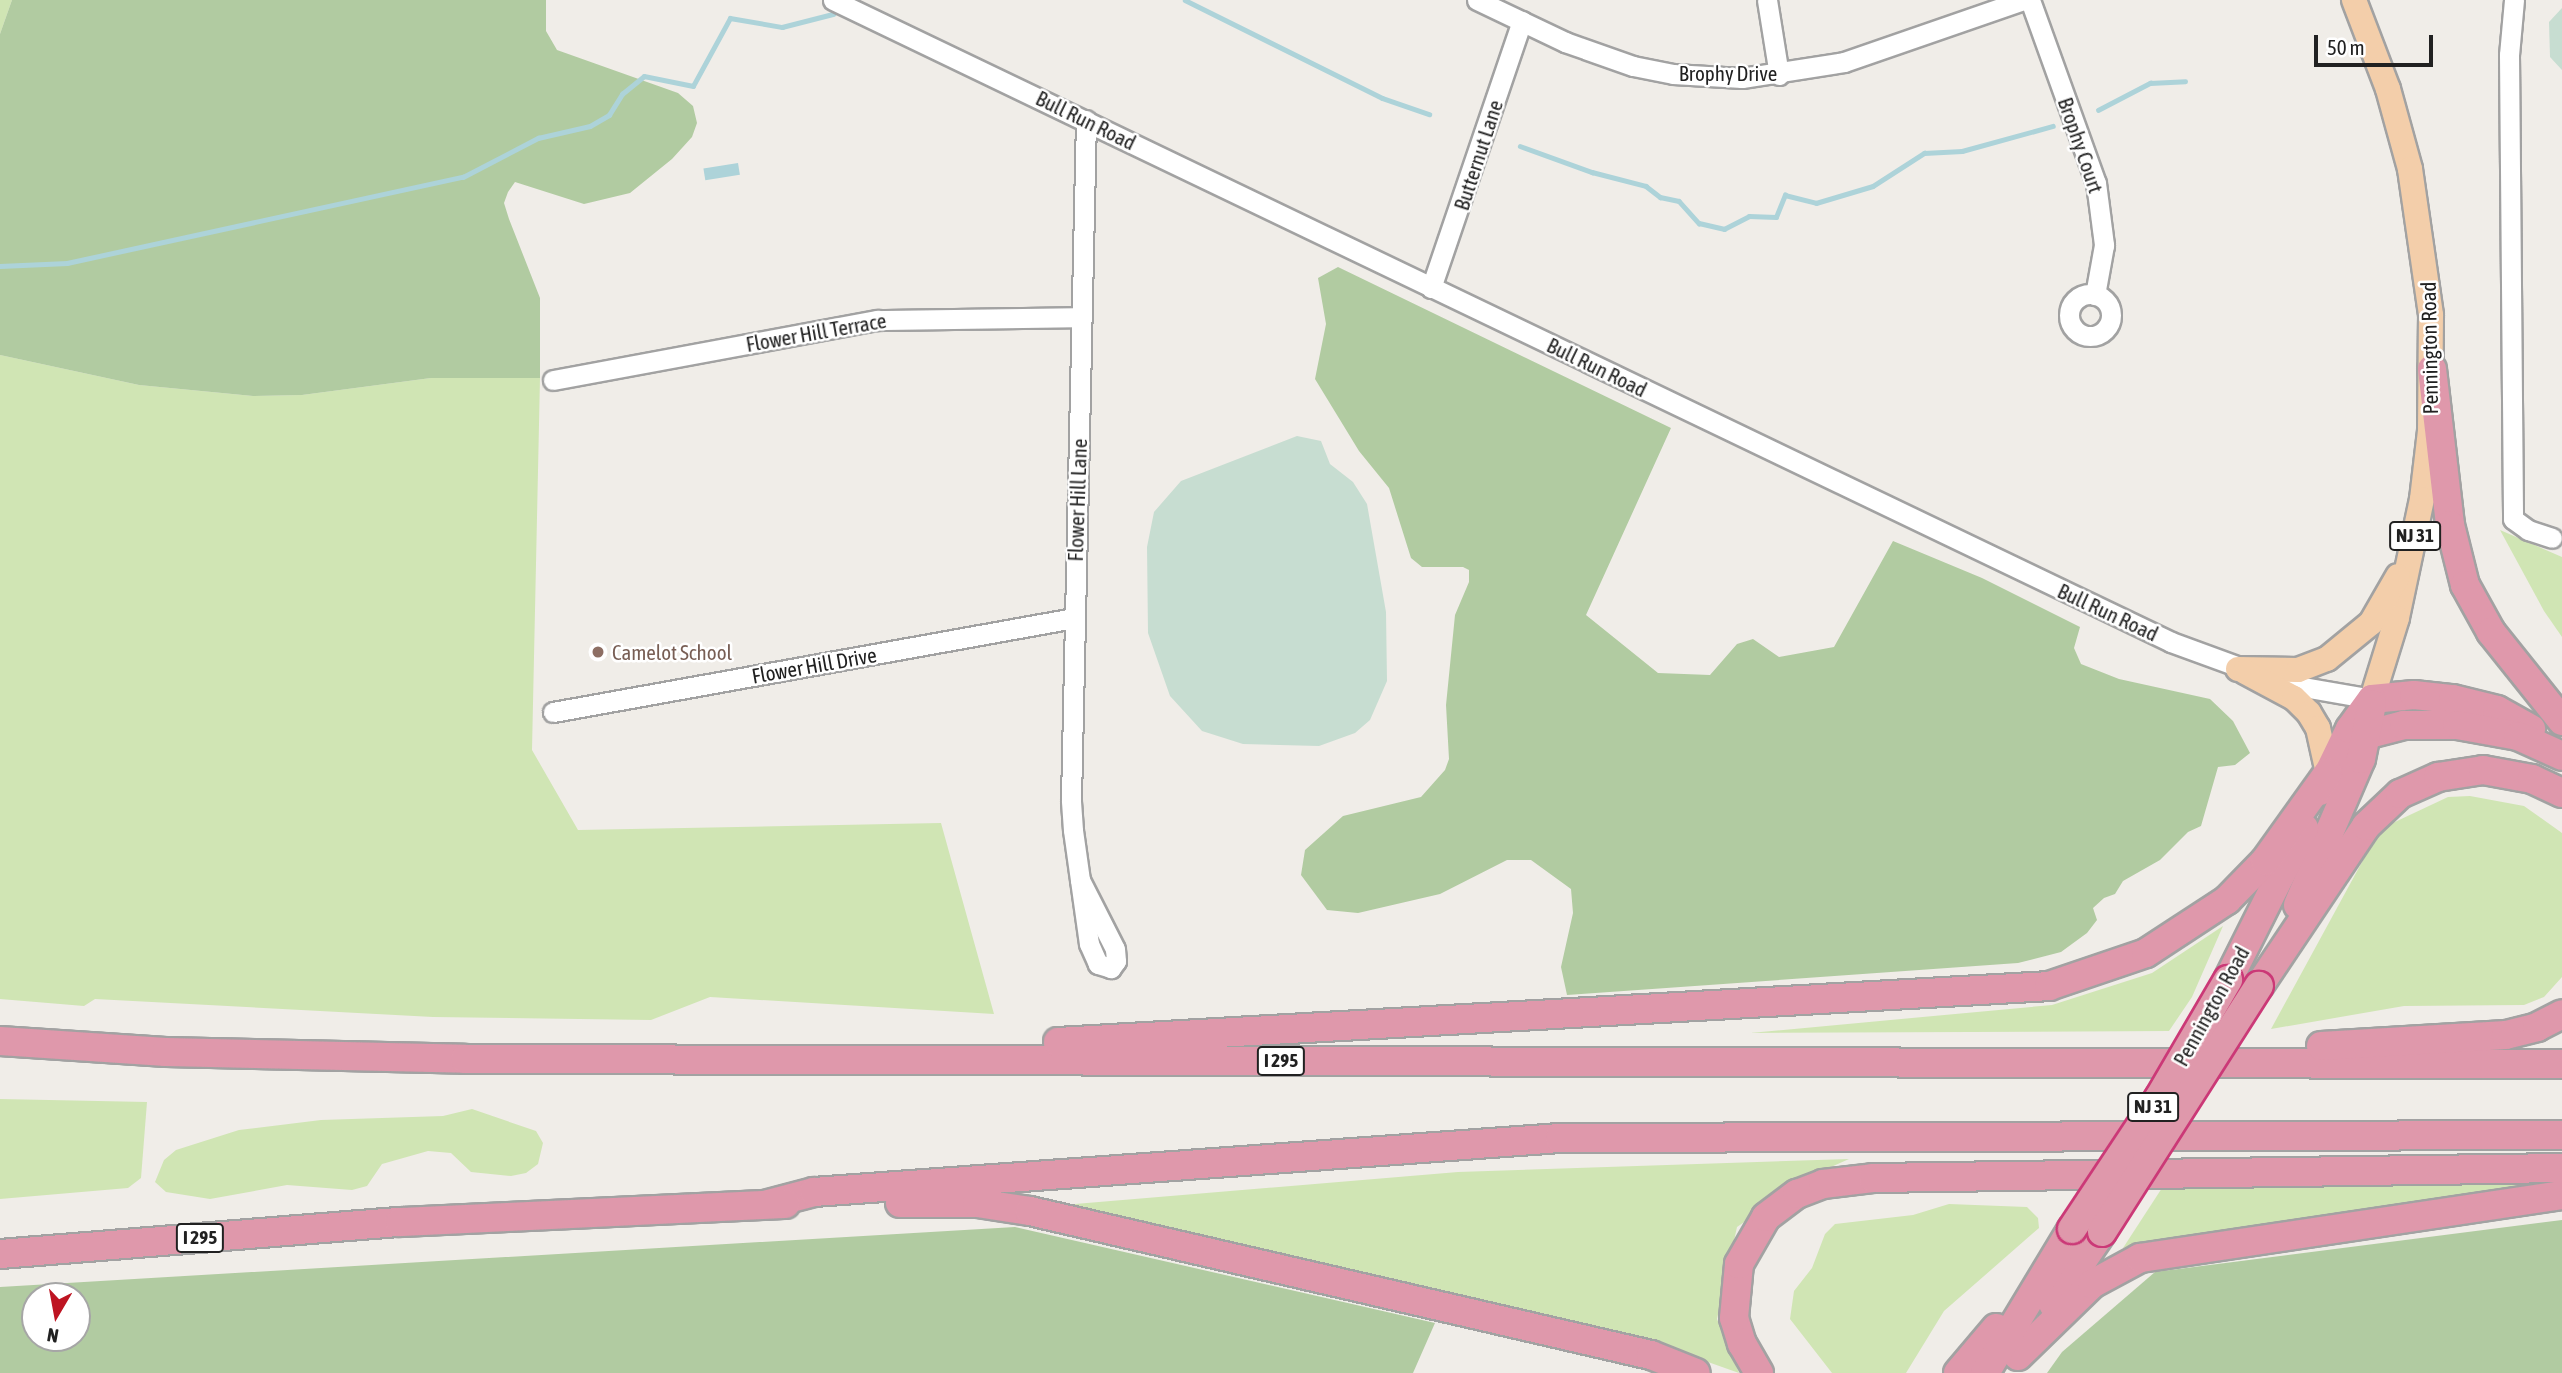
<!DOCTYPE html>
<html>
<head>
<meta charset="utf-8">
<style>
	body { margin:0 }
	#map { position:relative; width:2562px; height:1373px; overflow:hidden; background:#f0ede8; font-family:"Asap Condensed",sans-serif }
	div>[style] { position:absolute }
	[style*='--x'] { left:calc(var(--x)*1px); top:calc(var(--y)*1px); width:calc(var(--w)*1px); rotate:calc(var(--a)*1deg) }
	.grass>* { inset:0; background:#d0e5b4 }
	.forest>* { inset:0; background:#b1cba1 }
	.wetland>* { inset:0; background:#c7ddd1 }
	.water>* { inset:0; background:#add3d9; transform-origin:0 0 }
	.stream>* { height:4.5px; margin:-2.25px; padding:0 2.25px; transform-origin:2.25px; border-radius:2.25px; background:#add3d9 }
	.roads { filter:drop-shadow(2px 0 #a2a2a2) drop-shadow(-2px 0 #a2a2a2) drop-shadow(0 2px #a2a2a2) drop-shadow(0 -2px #a2a2a2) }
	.minor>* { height:19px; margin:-9.5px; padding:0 9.5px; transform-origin:9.5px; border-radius:9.5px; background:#fff }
	.minor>.ring { margin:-9.5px; padding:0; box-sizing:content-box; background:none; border:19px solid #fff; border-radius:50% }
	.major>* { height:24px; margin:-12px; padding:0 12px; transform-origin:12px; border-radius:12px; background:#f3ceaa }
	.highway>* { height:28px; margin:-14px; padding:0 14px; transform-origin:14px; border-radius:14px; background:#df98ab }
	.bridges { filter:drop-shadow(2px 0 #cb3977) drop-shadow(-2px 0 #cb3977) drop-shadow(0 2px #cb3977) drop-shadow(0 -2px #cb3977) }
	.highway-bridge>* { height:28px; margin:-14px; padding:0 14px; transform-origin:14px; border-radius:14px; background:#df98ab }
	.dots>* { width:19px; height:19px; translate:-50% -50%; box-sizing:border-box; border:4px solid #fff; border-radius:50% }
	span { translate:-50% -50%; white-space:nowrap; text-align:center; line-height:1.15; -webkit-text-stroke:5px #fff; paint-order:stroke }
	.shield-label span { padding:2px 5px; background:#fff; border:2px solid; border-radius:5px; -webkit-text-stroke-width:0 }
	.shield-label { font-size:19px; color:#212121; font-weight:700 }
	.street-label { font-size:21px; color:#212121 }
	.education-label { font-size:21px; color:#785e54 }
	.left { translate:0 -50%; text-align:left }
	.north { position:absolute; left:21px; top:1282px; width:70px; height:70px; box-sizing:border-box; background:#fff; border:2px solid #a6a6a6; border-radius:50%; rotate:190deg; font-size:19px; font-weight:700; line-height:28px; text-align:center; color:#212121 }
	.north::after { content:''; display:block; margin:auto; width:24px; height:32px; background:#be1422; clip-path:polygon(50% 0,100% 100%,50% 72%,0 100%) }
	.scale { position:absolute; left:2314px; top:35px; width:119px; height:32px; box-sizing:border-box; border:4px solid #212121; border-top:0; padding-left:9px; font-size:21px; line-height:24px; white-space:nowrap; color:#212121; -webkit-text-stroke:5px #fff; paint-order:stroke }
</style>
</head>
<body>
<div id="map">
	<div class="grass">
		<div style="clip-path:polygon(0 0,12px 0,0 34px)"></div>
		<div style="clip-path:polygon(0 355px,139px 385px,253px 396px,302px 395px,431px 378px,540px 378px,532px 750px,578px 830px,941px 823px,994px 1014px,710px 997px,651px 1020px,433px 1017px,95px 999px,84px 1006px,0 999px)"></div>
		<div style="clip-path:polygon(2500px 530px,2562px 557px,2562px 637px,2544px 611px)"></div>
		<div style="clip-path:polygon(2470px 796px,2524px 806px,2562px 833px,2562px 977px,2544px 997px,2524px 1005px,2404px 1006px,2271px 1029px,2380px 829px,2448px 797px)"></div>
		<div style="clip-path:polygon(2223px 926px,2192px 997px,2169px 1031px,1750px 1033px,2052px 1005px,2152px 973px)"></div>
		<div style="clip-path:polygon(0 1099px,147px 1102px,141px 1178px,128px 1188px,0 1199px)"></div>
		<div style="clip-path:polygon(472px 1109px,536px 1131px,543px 1143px,538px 1164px,526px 1173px,511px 1176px,471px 1172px,451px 1153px,428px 1151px,382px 1164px,367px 1186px,352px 1190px,287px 1185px,210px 1199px,166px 1192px,155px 1182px,164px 1160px,176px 1150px,239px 1130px,321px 1120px,443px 1116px)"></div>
		<div style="clip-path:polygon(1849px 1159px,1813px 1175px,1737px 1227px,1717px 1319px,1739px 1373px,1646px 1340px,1051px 1206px,1458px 1172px)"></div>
		<div style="clip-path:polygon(2562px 1180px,2562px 1184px,2123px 1248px,2162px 1188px)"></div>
		<div style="clip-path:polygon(1949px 1204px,2027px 1207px,2038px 1218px,2039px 1228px,1944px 1311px,1906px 1373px,1832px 1373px,1790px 1319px,1794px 1291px,1812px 1268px,1825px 1234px,1835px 1224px,1913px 1215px)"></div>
	</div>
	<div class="forest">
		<div style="clip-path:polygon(12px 0,546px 0,546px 31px,557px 50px,678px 93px,693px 106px,697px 123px,692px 137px,672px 159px,630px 193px,584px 204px,515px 182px,508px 192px,504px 203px,509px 219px,540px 298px,540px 378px,431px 378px,302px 395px,253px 396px,139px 385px,0 355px,0 34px)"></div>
		<div style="clip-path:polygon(1338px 267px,1671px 428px,1586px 615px,1658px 673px,1710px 675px,1737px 644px,1753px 639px,1779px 657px,1834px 647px,1893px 541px,1982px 578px,2080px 627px,2074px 648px,2081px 664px,2119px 679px,2210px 699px,2233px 721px,2250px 753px,2235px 765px,2218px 767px,2201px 826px,2188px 832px,2160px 860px,2123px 881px,2115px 894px,2104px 898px,2093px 908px,2097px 920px,2087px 933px,2061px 952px,2018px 963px,1567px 995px,1561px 967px,1573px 913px,1571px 889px,1531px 860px,1507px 860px,1440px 894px,1358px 913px,1327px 910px,1301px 875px,1305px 850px,1343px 816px,1421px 797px,1445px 770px,1449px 759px,1446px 705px,1455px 615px,1469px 582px,1469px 570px,1463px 567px,1422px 567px,1411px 558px,1389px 488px,1359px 451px,1315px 379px,1326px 324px,1318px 278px)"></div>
		<div style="clip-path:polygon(2562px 1220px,2562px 1373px,2047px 1373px,2062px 1352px,2155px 1272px)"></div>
		<div style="clip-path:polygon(evenodd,1015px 1227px,1435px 1323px,1413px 1373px,0 1373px,0 1287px,1015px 1227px,35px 1296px,77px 1296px,77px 1338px,35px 1338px,35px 1296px)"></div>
	</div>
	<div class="wetland">
		<div style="clip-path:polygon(2562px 8px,2562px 70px,2550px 57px,2549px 22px)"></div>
		<div style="clip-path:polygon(1297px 436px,1321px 441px,1330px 464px,1353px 482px,1367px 504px,1386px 612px,1387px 681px,1370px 720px,1355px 733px,1319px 746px,1243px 744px,1202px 731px,1170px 696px,1148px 633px,1147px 547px,1154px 512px,1181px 481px)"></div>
	</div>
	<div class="water">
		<div style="left:738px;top:163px;width:12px;height:35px;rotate:81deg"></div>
	</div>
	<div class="stream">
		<div style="--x:1185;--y:0;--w:220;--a:26.4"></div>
		<div style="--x:1382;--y:98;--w:50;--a:18.8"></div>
		<div style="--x:2098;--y:110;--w:59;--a:-27.4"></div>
		<div style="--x:2150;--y:83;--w:35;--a:-3"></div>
		<div style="--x:1520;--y:146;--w:77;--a:19.9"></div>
		<div style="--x:1592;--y:172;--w:56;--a:14.5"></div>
		<div style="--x:1646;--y:186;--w:18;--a:38"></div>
		<div style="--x:1660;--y:197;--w:19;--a:12"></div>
		<div style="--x:1679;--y:201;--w:30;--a:48"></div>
		<div style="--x:1699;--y:223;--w:26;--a:13"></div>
		<div style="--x:1724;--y:229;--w:28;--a:-27"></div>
		<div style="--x:1749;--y:216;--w:27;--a:2"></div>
		<div style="--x:1776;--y:217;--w:24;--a:-68"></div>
		<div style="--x:1785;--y:195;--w:32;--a:14"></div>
		<div style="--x:1816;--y:203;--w:59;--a:-16.6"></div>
		<div style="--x:1873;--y:186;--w:61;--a:-32.9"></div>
		<div style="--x:1924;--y:153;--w:38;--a:-3"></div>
		<div style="--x:1962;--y:151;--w:94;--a:-15.4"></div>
		<div style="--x:0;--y:266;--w:67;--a:-2.6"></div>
		<div style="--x:67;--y:263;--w:405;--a:-12.3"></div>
		<div style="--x:463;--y:177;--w:85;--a:-27.5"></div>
		<div style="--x:538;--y:138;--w:53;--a:-13"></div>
		<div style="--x:590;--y:126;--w:22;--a:-30"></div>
		<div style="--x:609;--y:115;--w:25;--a:-58"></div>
		<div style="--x:622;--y:94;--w:28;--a:-39"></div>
		<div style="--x:644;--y:76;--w:50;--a:11.5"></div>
		<div style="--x:693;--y:86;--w:77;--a:-61.4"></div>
		<div style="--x:730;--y:18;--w:53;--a:9.8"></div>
		<div style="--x:782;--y:27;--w:53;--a:-14.3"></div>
	</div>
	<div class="roads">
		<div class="minor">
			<div style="--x:833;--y:0;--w:1484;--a:25.63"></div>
			<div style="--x:2171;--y:642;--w:122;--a:20.1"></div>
			<div style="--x:2286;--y:684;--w:87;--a:9.9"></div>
			<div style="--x:1477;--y:0;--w:98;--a:25.5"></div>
			<div style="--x:1565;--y:42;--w:72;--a:19.4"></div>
			<div style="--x:1633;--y:66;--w:41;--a:11.3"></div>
			<div style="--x:1673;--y:74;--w:69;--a:3.3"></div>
			<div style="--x:1742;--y:78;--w:103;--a:-8.9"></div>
			<div style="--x:1844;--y:62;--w:189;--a:-19.1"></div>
			<div style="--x:1767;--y:0;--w:76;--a:80.9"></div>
			<div style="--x:2030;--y:0;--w:195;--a:70.2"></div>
			<div style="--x:2096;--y:183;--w:63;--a:82.6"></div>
			<div style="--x:2104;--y:245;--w:51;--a:100.2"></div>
			<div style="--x:2514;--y:0;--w:55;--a:95.2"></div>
			<div style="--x:2509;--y:55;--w:464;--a:89.5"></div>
			<div style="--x:2513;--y:519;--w:19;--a:36"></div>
			<div style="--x:2528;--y:530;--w:25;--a:18"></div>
			<div style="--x:1431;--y:288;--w:282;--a:-71.2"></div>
			<div class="ring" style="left:2069px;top:294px;width:23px;height:23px"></div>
			<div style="--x:553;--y:380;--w:330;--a:-10.5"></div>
			<div style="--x:877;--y:320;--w:205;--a:-0.8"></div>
			<div style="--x:553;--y:712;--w:529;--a:-10.23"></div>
			<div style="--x:1080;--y:880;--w:77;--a:63.1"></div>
			<div style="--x:1115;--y:949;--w:12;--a:85"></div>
			<div style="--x:1116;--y:961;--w:9;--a:126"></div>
			<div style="--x:1111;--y:968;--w:14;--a:-163"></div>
			<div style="--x:1098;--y:964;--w:22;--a:-114"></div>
			<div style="--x:1089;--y:944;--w:65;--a:-98"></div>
			<div style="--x:1080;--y:880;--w:50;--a:-98"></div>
			<div style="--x:1073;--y:830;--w:30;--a:-94"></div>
			<div style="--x:1071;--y:800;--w:680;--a:-88.74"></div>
		</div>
		<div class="major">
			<div style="--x:2354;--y:0;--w:95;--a:69.1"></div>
			<div style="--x:2388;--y:89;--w:83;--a:74.6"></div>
			<div style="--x:2410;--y:169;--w:148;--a:81.8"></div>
			<div style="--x:2431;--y:315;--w:116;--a:90.5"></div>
			<div style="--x:2430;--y:431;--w:68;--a:96.7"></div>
			<div style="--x:2422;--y:499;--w:122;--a:101.9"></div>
			<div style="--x:2397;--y:618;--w:85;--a:107.2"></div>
			<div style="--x:2238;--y:669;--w:60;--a:1"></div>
			<div style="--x:2298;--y:670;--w:31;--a:-21"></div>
			<div style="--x:2327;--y:659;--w:57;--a:-39.3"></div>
			<div style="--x:2371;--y:623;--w:54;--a:-60.1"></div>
			<div style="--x:2245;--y:672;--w:55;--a:28"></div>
			<div style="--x:2294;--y:698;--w:21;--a:45"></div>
			<div style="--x:2309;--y:713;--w:17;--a:59"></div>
			<div style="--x:2318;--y:728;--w:46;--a:77.5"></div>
		</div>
		<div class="highway">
			<div style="--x:2432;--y:369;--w:157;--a:83.4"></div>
			<div style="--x:2450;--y:525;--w:62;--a:76"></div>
			<div style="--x:2465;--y:585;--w:54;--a:61"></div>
			<div style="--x:2491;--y:632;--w:114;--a:51.4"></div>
			<div style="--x:2372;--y:699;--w:42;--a:-5.4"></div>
			<div style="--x:2414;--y:695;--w:39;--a:6"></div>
			<div style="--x:2453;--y:699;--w:45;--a:14"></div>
			<div style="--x:2497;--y:710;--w:39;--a:29"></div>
			<div style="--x:2354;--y:738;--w:52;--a:-14.6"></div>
			<div style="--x:2404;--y:725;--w:53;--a:0"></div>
			<div style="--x:2457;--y:725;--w:62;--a:10.2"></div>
			<div style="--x:2518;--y:736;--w:48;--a:24.4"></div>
			<div style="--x:2320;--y:791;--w:69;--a:-64.2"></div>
			<div style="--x:2350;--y:729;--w:37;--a:-54"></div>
			<div style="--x:2298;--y:905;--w:159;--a:-66.7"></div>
			<div style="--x:2361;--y:759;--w:56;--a:-78.7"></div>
			<div style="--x:2228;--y:980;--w:170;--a:-63.4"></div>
			<div style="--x:2259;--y:986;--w:192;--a:-56.2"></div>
			<div style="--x:2366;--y:826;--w:47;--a:-43.3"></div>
			<div style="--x:2400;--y:794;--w:42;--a:-24.1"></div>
			<div style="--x:2438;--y:777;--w:46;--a:-8.8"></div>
			<div style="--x:2483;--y:770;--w:50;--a:10.4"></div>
			<div style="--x:2532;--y:779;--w:33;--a:25"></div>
			<div style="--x:0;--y:1041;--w:166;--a:3.8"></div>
			<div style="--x:166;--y:1052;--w:299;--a:1.3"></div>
			<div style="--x:465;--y:1059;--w:2097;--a:0.14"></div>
			<div style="--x:1058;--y:1042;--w:993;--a:-3.23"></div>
			<div style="--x:2049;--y:986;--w:102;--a:-18.8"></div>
			<div style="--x:2146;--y:953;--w:97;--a:-33.2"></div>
			<div style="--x:2227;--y:900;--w:54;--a:-45.7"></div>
			<div style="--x:2265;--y:861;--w:108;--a:-54.4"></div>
			<div style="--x:2321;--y:1046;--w:185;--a:-3.4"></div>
			<div style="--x:2506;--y:1035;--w:32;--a:-14"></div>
			<div style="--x:2537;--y:1027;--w:28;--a:-27"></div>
			<div style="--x:900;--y:1203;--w:77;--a:0"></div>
			<div style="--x:977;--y:1203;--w:54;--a:8.6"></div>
			<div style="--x:1030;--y:1211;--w:637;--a:13.06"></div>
			<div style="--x:1651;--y:1355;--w:48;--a:21.8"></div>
			<div style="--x:768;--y:1204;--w:48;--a:-14.6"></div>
			<div style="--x:814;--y:1192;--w:748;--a:-4.14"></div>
			<div style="--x:1560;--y:1138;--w:1002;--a:-0.17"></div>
			<div style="--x:0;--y:1254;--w:401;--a:-4.6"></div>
			<div style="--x:400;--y:1222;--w:386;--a:-2.7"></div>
			<div style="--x:2053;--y:1304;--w:87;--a:-55.8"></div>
			<div style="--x:2018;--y:1356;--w:103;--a:-44.2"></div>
			<div style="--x:2092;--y:1284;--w:55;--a:-28.4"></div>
			<div style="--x:2140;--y:1258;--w:427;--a:-8.5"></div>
			<div style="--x:1759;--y:1373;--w:34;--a:-120"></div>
			<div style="--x:1742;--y:1344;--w:27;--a:-107"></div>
			<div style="--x:1734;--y:1318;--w:54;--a:-84.7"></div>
			<div style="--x:1739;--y:1264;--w:54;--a:-60.1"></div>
			<div style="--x:1766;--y:1217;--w:39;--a:-37"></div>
			<div style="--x:1797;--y:1194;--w:28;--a:-21"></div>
			<div style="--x:1823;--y:1184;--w:50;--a:-6.8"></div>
			<div style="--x:1873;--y:1178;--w:689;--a:-0.83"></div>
			<div style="--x:1958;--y:1373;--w:59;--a:-49.8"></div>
			<div style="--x:1985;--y:1373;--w:168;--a:-58.9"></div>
		</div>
	</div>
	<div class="bridges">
		<div class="highway-bridge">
			<div style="--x:2072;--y:1229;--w:157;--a:-56.4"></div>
			<div style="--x:2159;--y:1098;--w:137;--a:-59.7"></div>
			<div style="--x:2102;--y:1232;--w:292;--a:-57.5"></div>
		</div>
	</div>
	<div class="dots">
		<div style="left:598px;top:652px;background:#8d6e63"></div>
	</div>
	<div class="shield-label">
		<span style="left:2415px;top:536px">NJ 31</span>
		<span style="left:1281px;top:1061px">I 295</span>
		<span style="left:2153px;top:1107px">NJ 31</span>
		<span style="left:200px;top:1238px">I 295</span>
	</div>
	<div class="street-label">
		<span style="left:1728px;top:73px">Brophy Drive</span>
		<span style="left:1086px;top:120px;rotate:26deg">Bull Run Road</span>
		<span style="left:2081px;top:145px;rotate:71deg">Brophy Court</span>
		<span style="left:1478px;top:155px;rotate:-72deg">Butternut Lane</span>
		<span style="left:816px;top:332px;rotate:-10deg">Flower Hill Terrace</span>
		<span style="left:2429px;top:348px;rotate:-91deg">Pennington Road</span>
		<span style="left:1597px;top:367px;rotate:26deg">Bull Run Road</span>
		<span style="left:1077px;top:500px;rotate:-88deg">Flower Hill Lane</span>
		<span style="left:2108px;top:612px;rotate:25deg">Bull Run Road</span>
		<span style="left:814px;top:665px;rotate:-10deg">Flower Hill Drive</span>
		<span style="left:2211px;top:1006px;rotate:-61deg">Pennington Road</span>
	</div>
	<div class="education-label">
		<span class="left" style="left:612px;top:652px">Camelot School</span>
	</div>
	<div class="north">N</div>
	<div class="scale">50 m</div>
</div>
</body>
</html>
